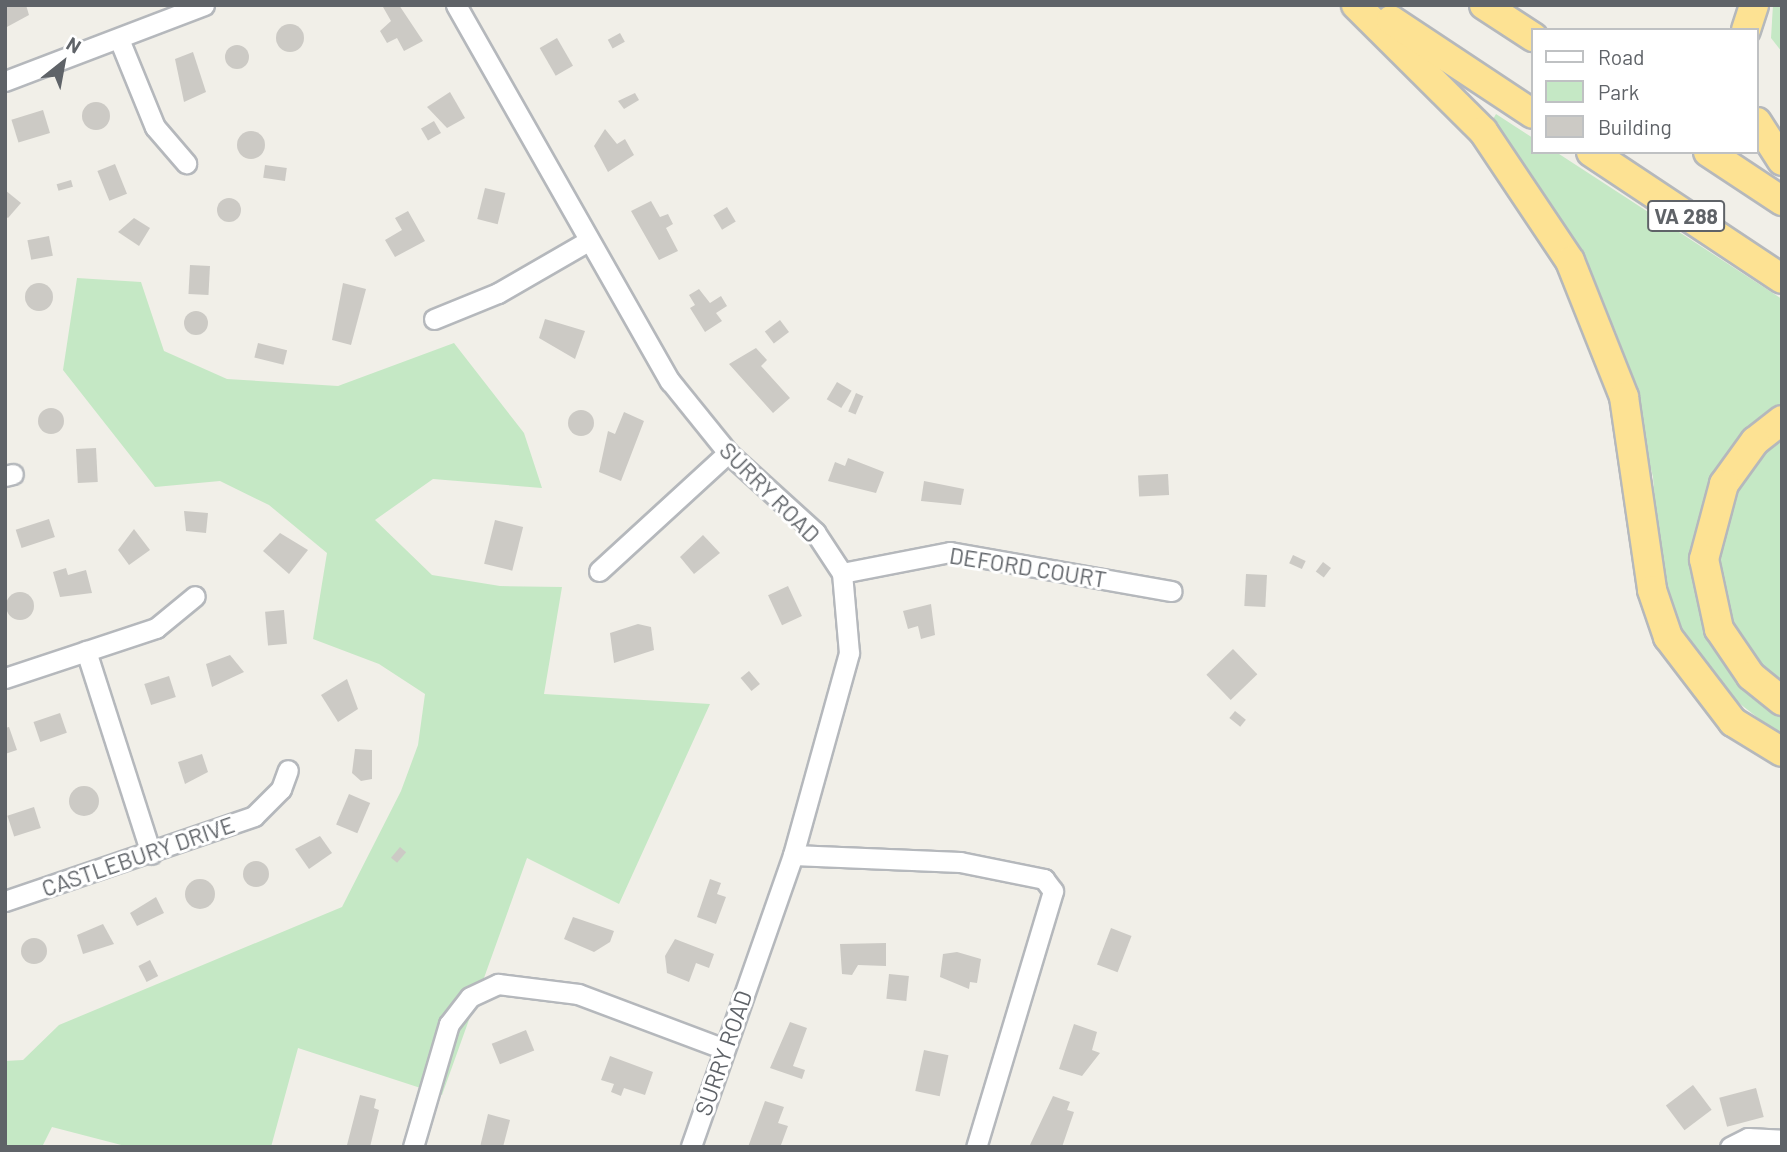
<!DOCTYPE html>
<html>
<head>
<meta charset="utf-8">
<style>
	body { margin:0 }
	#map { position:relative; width:1787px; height:1152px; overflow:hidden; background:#f1efe8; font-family:Barlow,sans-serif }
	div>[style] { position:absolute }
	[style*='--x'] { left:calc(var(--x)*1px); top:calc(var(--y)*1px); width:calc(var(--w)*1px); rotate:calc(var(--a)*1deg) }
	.green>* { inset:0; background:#c5e8c5 }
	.building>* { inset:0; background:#cccac5; transform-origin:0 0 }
	.round { border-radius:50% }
	.roads { filter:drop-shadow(2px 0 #b5b8bc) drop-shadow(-2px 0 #b5b8bc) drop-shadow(0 2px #b5b8bc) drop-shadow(0 -2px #b5b8bc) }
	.minor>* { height:19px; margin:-9.5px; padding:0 9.5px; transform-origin:9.5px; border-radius:9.5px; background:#fff }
	.highway>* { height:28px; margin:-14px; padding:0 14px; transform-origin:14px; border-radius:14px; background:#fde293 }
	span { translate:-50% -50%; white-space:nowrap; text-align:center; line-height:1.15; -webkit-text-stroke:6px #fff; paint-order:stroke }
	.shield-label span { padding:2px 5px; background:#fff; border:2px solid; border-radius:5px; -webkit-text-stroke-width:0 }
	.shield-label { font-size:21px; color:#5f6368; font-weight:700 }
	.street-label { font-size:23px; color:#5f6368 }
	.frame { position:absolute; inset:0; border:7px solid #5f6368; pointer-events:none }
	.legend { position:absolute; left:1531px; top:28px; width:228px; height:126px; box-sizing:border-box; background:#fff; border:2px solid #bfc1c3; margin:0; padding:9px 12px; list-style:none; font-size:21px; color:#5f6368 }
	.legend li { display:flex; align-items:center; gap:14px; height:35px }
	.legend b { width:35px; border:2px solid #bfc1c3 }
	.north { position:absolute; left:28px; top:28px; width:70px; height:70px; -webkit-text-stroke:5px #fff; paint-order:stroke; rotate:31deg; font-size:19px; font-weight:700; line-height:28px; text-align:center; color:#5f6368 }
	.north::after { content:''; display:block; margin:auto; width:24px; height:32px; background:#5f6368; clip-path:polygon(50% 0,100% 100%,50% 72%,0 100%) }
</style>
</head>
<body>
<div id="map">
	<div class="green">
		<div style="clip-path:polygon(1773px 5px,1782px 5px,1782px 52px,1771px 38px)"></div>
		<div style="clip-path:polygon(1496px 114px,1533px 138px,1533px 152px,1556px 152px,1782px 299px,1782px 412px,1710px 499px,1704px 498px,1692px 551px,1762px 702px,1782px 716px,1782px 737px,1720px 688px,1678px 623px,1660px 568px,1653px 477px,1616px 332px,1556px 211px,1492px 121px)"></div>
		<div style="clip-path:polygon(77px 278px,141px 282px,164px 351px,227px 379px,338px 386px,454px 343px,524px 433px,542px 488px,433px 479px,375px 520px,432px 575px,500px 586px,562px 587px,544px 694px,710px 704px,619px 904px,527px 858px,442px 1095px,298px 1048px,271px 1147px,129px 1147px,52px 1127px,42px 1147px,5px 1147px,5px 1061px,23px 1060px,59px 1025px,342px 907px,401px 791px,418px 745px,425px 694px,379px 664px,313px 639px,327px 553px,269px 505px,220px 481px,155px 487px,63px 370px)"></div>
		<div style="clip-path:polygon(1777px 439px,1782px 440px,1782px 682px,1749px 654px,1730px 618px,1716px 554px,1736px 484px)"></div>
	</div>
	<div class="building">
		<div style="clip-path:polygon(5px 5px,26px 5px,29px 15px,5px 28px)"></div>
		<div style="clip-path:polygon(399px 5px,423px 41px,404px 51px,397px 38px,387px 43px,380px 31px,391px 21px,383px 7px)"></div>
		<div class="round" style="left:276px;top:24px;width:28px;height:28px"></div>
		<div style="left:620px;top:33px;width:10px;height:14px;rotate:61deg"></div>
		<div style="left:557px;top:38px;width:32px;height:20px;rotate:60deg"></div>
		<div class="round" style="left:225px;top:45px;width:24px;height:24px"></div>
		<div style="clip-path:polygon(193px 52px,206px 92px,184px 102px,175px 59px)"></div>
		<div style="clip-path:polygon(450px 92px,465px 118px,447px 128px,427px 107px)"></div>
		<div style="clip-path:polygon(635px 93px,639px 100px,624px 109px,618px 101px)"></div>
		<div class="round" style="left:82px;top:102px;width:28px;height:28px"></div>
		<div style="left:43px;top:110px;width:24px;height:33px;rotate:73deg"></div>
		<div style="left:434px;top:121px;width:14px;height:15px;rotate:60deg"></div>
		<div style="clip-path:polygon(605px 129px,617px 144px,625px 139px,634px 155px,608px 172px,594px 146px)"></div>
		<div class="round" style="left:237px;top:131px;width:28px;height:28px"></div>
		<div style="left:115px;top:164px;width:32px;height:19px;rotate:68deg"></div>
		<div style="left:265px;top:165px;width:22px;height:13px;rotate:8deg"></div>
		<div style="left:71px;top:180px;width:7px;height:15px;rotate:74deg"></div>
		<div style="left:485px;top:188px;width:21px;height:32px;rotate:14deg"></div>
		<div style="clip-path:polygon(5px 190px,21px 203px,8px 218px,5px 216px)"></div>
		<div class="round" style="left:217px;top:198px;width:24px;height:24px"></div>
		<div style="clip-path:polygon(651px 201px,660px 217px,668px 214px,673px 224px,666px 228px,678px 251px,659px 260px,631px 211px)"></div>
		<div style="left:727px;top:207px;width:17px;height:16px;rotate:59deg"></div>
		<div style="clip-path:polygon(408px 211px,425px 241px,395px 257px,385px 240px,402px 230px,395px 218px)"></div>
		<div style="clip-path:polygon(134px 218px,150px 228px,139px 246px,118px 232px)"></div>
		<div style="left:49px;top:236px;width:20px;height:22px;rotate:79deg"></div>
		<div style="left:190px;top:265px;width:20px;height:29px;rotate:3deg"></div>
		<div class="round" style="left:25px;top:283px;width:28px;height:28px"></div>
		<div style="clip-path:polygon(343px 283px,366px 289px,351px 345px,332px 340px)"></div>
		<div style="clip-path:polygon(699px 289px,710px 303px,721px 296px,727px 306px,716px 313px,722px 321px,705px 332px,690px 308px,695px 305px,689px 295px)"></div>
		<div class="round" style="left:184px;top:311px;width:24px;height:24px"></div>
		<div style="clip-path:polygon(545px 319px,585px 331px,575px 359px,539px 338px)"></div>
		<div style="left:780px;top:320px;width:15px;height:19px;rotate:53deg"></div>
		<div style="left:258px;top:343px;width:30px;height:15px;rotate:14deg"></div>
		<div style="clip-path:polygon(756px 348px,767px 360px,761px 366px,790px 398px,773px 413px,729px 364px)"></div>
		<div style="left:837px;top:382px;width:17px;height:20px;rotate:31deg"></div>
		<div style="left:856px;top:393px;width:8px;height:20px;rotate:23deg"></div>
		<div class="round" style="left:38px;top:408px;width:26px;height:26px"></div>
		<div class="round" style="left:568px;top:410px;width:26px;height:26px"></div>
		<div style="clip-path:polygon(624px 412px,644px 421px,621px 481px,599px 472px,608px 431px,615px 434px)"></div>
		<div style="left:96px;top:448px;width:34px;height:20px;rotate:87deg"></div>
		<div style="clip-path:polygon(848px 458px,884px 472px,876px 493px,828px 481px,835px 462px,845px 466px)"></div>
		<div style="left:1168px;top:474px;width:21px;height:30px;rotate:87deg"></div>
		<div style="clip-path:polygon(924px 481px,964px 489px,961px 505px,921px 501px)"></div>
		<div style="clip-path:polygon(184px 511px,208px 513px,206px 533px,186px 531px)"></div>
		<div style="left:49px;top:519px;width:19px;height:35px;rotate:72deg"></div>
		<div style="left:495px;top:520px;width:29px;height:45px;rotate:14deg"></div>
		<div style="clip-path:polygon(134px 529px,150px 550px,129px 565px,118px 550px)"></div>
		<div style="clip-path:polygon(280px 533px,308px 550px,289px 574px,263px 551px)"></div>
		<div style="clip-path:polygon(703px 535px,720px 553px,694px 574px,680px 557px)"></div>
		<div style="left:1293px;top:555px;width:14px;height:9px;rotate:25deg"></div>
		<div style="left:1323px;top:562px;width:10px;height:12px;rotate:37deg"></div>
		<div style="clip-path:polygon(66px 568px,68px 575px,86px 570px,92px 593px,60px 597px,53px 572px)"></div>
		<div style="left:1246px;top:574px;width:21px;height:32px;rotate:3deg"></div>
		<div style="left:788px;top:586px;width:33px;height:22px;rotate:65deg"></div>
		<div class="round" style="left:6px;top:592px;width:28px;height:28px"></div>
		<div style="clip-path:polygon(931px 604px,935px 635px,921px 639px,918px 626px,908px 629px,903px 611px)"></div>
		<div style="left:284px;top:610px;width:34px;height:19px;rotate:85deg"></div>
		<div style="clip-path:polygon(638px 624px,651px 627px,654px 650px,614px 663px,610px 633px)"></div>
		<div style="left:1233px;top:649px;width:35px;height:37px;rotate:46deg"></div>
		<div style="clip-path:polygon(230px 655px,244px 672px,212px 687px,206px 664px)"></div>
		<div style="left:749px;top:671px;width:17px;height:11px;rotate:50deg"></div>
		<div style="left:169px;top:676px;width:22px;height:26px;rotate:72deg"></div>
		<div style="clip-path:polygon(347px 679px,358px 709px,338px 722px,321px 695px)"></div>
		<div style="left:1235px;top:711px;width:14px;height:9px;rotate:39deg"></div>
		<div style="left:60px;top:713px;width:21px;height:28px;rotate:71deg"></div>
		<div style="clip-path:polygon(9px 727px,17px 750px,5px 754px,5px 728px)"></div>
		<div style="clip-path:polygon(355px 749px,372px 750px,372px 779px,361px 781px,352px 773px)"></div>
		<div style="clip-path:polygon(202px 754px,208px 772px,185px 784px,178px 762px)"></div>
		<div class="round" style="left:69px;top:786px;width:30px;height:30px"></div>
		<div style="left:349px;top:794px;width:23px;height:33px;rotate:23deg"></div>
		<div style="left:34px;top:807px;width:22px;height:28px;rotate:72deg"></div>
		<div style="clip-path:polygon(320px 836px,332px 853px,309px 869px,295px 849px)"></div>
		<div style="left:400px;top:847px;width:8px;height:14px;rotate:40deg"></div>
		<div class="round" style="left:243px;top:861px;width:26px;height:26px"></div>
		<div style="clip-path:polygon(710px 879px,721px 883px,717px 894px,726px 897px,716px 924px,697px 917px)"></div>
		<div class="round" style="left:185px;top:879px;width:30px;height:30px"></div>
		<div style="clip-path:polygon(156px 897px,164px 913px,137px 926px,130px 913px)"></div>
		<div style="clip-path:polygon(573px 917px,614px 931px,610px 942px,594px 952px,564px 939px)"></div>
		<div style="clip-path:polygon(103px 924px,114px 944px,83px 954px,77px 935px)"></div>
		<div style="left:1111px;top:928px;width:22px;height:39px;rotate:21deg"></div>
		<div class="round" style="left:21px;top:938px;width:26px;height:26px"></div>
		<div style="clip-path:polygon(675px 939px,714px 954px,709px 968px,696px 963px,689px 982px,667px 973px,665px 956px)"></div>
		<div style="clip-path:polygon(886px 943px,886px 966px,858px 965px,852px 975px,842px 974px,840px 944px)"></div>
		<div style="clip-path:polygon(957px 952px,981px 959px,977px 983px,970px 982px,969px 989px,940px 977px,943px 954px)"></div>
		<div style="left:150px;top:960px;width:18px;height:13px;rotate:63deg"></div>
		<div style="left:889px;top:974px;width:20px;height:25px;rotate:6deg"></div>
		<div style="clip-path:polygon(790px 1022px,807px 1028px,793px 1066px,805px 1070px,802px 1079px,770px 1068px)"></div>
		<div style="clip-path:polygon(1074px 1024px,1097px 1032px,1092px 1050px,1100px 1053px,1082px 1076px,1059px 1069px)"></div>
		<div style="left:526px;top:1030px;width:22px;height:37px;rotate:68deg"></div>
		<div style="left:924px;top:1050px;width:25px;height:42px;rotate:12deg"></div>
		<div style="clip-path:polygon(610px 1056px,653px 1072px,645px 1095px,624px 1088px,621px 1096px,611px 1092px,614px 1084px,601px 1080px)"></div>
		<div style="left:1693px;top:1085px;width:31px;height:34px;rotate:53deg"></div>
		<div style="left:1756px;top:1088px;width:30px;height:38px;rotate:75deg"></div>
		<div style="clip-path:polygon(360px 1095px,376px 1099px,374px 1108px,379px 1110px,370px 1147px,347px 1145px)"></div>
		<div style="clip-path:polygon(1053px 1096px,1070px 1102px,1067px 1110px,1074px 1112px,1062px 1147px,1029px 1147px)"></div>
		<div style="clip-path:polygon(765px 1101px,784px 1107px,778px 1123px,788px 1126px,781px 1145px,748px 1147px)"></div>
		<div style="clip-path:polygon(488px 1114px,510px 1120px,503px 1147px,480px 1147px)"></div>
	</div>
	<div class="roads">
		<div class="minor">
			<div style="--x:456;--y:5;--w:433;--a:60.4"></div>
			<div style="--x:670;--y:381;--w:92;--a:51.1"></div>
			<div style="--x:728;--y:453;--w:118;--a:42.2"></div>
			<div style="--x:815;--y:532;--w:49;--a:56.6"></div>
			<div style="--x:842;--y:573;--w:80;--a:85"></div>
			<div style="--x:849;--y:653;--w:210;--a:105.5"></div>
			<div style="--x:793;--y:855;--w:309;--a:109.3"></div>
			<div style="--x:119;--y:39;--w:95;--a:67.8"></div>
			<div style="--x:155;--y:127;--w:48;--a:49.3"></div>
			<div style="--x:5;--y:81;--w:213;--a:-20.9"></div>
			<div style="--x:434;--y:319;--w:69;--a:-22.1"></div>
			<div style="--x:498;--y:293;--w:104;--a:-30"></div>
			<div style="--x:5;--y:476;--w:8;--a:-14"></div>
			<div style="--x:599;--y:571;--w:175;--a:-42.5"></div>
			<div style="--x:842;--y:573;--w:110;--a:-11"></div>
			<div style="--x:950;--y:552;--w:225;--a:10"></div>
			<div style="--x:86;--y:651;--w:213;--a:72.2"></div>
			<div style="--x:5;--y:678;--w:159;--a:-18.3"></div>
			<div style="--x:156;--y:628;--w:50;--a:-39.4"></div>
			<div style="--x:793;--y:855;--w:167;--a:2.4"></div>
			<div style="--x:960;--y:862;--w:86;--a:11.4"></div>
			<div style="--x:1044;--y:879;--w:15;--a:53"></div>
			<div style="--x:1053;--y:891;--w:267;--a:106.7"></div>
			<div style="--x:5;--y:901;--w:263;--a:-18.8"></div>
			<div style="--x:254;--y:816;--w:38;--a:-45"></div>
			<div style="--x:281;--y:789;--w:20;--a:-70"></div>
			<div style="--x:413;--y:1147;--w:128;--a:-73.7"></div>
			<div style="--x:449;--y:1024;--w:34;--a:-52"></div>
			<div style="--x:470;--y:997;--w:31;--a:-25"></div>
			<div style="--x:498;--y:984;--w:81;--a:7.1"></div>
			<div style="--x:578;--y:994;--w:156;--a:20.6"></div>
			<div style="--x:1730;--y:1147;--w:20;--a:-27"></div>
			<div style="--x:1748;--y:1138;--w:34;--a:3"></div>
		</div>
		<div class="highway">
			<div style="--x:1356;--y:5;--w:179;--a:44.8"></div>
			<div style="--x:1483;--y:131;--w:156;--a:56.2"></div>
			<div style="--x:1570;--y:261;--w:146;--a:68.3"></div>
			<div style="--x:1624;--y:397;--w:195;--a:81.7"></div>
			<div style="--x:1652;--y:590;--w:50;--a:71.2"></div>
			<div style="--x:1668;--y:637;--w:107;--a:52.6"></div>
			<div style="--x:1733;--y:722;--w:57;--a:31.5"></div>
			<div style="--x:1484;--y:5;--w:59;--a:33.1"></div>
			<div style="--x:1391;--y:20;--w:170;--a:33.5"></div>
			<div style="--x:1746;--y:30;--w:26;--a:-72"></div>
			<div style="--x:1757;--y:122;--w:46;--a:57.3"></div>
			<div style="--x:1591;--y:152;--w:229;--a:33.6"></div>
			<div style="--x:1708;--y:152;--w:89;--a:33.5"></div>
			<div style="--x:1782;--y:420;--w:34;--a:142"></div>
			<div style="--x:1755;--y:441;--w:53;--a:125.8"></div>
			<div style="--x:1724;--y:484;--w:78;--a:104.9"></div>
			<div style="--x:1704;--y:559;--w:72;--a:77.9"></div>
			<div style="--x:1719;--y:629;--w:57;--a:55.8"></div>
			<div style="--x:1751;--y:676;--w:40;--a:39"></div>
		</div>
	</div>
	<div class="shield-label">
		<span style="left:1686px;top:216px">VA 288</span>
	</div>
	<div class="street-label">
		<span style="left:770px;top:492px;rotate:45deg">SURRY ROAD</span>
		<span style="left:1028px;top:567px;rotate:9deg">DEFORD COURT</span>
		<span style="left:138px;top:856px;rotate:-19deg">CASTLEBURY DRIVE</span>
		<span style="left:723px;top:1053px;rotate:-71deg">SURRY ROAD</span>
	</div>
	<div class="frame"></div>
	<ul class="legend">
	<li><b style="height:9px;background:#fff"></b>Road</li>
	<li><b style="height:19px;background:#c5e8c5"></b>Park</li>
	<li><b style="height:19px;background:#cccac5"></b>Building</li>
	</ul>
	<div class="north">N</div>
</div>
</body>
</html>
